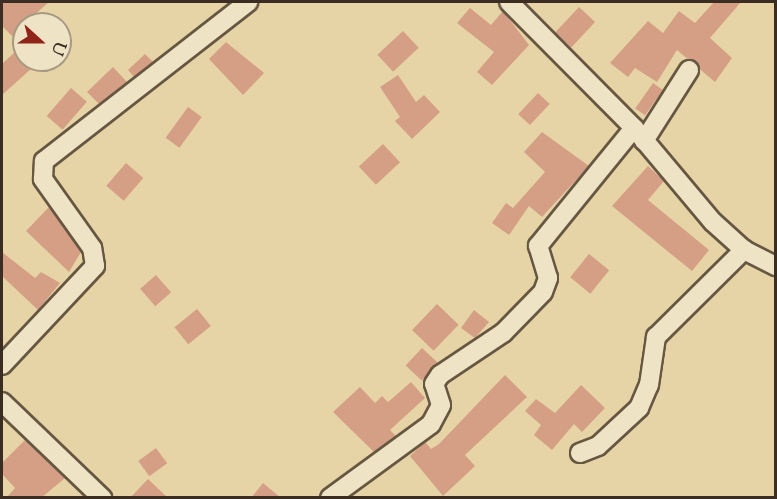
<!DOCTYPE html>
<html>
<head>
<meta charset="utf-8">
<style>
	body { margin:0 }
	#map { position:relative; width:777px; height:499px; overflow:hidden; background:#e7d4a6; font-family:"Sorts Mill Goudy",serif }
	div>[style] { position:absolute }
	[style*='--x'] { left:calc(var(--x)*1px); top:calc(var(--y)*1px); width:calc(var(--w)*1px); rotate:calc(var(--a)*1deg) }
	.building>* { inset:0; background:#d59f85; transform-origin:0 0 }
	.roads { filter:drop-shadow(2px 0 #665742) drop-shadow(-2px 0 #665742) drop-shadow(0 2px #665742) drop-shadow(0 -2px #665742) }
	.street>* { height:18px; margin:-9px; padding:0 9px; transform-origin:9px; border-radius:9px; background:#efe3c5 }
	span { translate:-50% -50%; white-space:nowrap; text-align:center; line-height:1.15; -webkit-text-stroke:4.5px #efe3c5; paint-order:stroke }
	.frame { position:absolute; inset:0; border:3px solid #3b2d21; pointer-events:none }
	.north { position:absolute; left:12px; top:12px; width:60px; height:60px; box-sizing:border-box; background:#efe3c5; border:2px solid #a79a83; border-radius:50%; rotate:111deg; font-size:16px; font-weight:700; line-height:24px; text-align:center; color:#3b2d21 }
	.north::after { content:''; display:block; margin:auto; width:21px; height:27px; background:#8f2418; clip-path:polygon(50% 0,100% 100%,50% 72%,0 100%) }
</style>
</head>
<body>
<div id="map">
	<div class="building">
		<div style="clip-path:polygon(2px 2px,49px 2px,24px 24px,24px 48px,2px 26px)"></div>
		<div style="clip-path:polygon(714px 2px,741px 2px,710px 38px,732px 58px,715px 82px,677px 50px,657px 82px,635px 68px,628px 77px,610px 63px,648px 21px,663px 33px,679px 11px,695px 23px)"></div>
		<div style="left:579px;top:7px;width:22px;height:35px;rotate:43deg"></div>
		<div style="clip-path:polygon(470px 8px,491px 25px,503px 11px,529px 45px,492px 85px,477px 72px,494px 52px,457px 23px)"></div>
		<div style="left:403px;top:31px;width:23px;height:35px;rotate:47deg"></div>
		<div style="clip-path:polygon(226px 42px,264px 73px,243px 95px,209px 59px)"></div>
		<div style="clip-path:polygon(17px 50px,32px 68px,2px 95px,2px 64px)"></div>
		<div style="clip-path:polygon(145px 54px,153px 62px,134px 77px,128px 70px)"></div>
		<div style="clip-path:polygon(113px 67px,127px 82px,99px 104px,87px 92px)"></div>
		<div style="clip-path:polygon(398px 75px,416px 102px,424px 95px,440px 112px,412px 139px,395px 121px,400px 117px,380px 87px)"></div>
		<div style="left:653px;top:83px;width:12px;height:31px;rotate:35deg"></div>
		<div style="left:71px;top:88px;width:21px;height:37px;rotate:41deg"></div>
		<div style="left:538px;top:93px;width:16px;height:29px;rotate:43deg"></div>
		<div style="left:188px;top:107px;width:17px;height:38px;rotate:36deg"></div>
		<div style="clip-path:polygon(542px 132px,589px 166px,542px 217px,529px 206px,509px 235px,492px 223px,506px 203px,513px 208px,545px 172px,524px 152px)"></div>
		<div style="left:383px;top:144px;width:25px;height:33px;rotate:47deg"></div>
		<div style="left:126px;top:163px;width:23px;height:30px;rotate:41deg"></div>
		<div style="clip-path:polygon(648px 166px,664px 181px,648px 200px,709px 250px,692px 271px,612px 206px)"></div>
		<div style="clip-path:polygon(49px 207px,81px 252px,69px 272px,26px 231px)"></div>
		<div style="clip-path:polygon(2px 252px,35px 278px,41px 272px,60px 283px,38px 310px,2px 276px)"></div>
		<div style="left:589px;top:254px;width:26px;height:30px;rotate:39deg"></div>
		<div style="left:156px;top:275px;width:23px;height:21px;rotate:49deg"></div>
		<div style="left:437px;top:304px;width:30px;height:36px;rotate:44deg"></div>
		<div style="left:197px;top:309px;width:22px;height:29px;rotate:51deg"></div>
		<div style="clip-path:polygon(474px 310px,489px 322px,475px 338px,461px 328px)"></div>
		<div style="left:422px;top:348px;width:22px;height:24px;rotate:43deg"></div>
		<div style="clip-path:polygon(505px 375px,527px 397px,465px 455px,475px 466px,443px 496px,410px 456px,425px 442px,431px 449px,439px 444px)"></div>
		<div style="clip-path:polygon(411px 382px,425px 398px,390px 430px,396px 436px,374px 452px,333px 412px,360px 387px,375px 403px,382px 396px,388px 402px)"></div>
		<div style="clip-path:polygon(581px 385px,605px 408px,582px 432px,574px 424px,552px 450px,534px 435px,541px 425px,525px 411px,536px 399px,555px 413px)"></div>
		<div style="clip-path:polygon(25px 440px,65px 478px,41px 498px,6px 498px,15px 488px,2px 474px,2px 463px)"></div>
		<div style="left:156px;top:448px;width:19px;height:22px;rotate:54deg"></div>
		<div style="clip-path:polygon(148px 479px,168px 498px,130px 498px)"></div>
		<div style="clip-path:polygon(263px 483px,281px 498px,251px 498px)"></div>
	</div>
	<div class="roads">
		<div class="street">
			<div style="--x:509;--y:2;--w:177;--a:45.2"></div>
			<div style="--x:634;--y:128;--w:123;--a:50"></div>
			<div style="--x:713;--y:222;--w:42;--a:42.1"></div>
			<div style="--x:744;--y:250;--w:36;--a:27"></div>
			<div style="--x:644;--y:141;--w:84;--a:-57.6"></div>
			<div style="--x:2;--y:365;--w:136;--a:-46.8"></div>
			<div style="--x:95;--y:266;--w:18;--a:-99"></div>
			<div style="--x:92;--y:248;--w:85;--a:-125.4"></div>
			<div style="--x:43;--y:179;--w:18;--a:-87"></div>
			<div style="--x:44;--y:161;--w:259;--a:-37.9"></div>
			<div style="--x:2;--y:402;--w:139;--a:43.8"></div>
			<div style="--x:580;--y:453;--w:19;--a:-21"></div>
			<div style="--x:598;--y:446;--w:56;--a:-42.8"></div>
			<div style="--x:639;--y:408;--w:25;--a:-67"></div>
			<div style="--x:649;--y:385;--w:49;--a:-81.7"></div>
			<div style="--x:656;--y:337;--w:124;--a:-44.7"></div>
			<div style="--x:330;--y:498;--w:125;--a:-36.2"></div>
			<div style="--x:431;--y:424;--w:21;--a:-62"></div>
			<div style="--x:441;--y:405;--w:22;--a:-108"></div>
			<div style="--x:434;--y:384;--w:11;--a:-56"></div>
			<div style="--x:440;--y:375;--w:76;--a:-33.7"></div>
			<div style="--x:503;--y:333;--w:57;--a:-45.7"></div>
			<div style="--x:543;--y:292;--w:15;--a:-70"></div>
			<div style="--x:548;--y:278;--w:34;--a:-107"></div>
			<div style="--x:538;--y:246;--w:152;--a:-50.9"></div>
		</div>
	</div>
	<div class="frame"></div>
	<div class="north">U</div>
</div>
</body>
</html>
